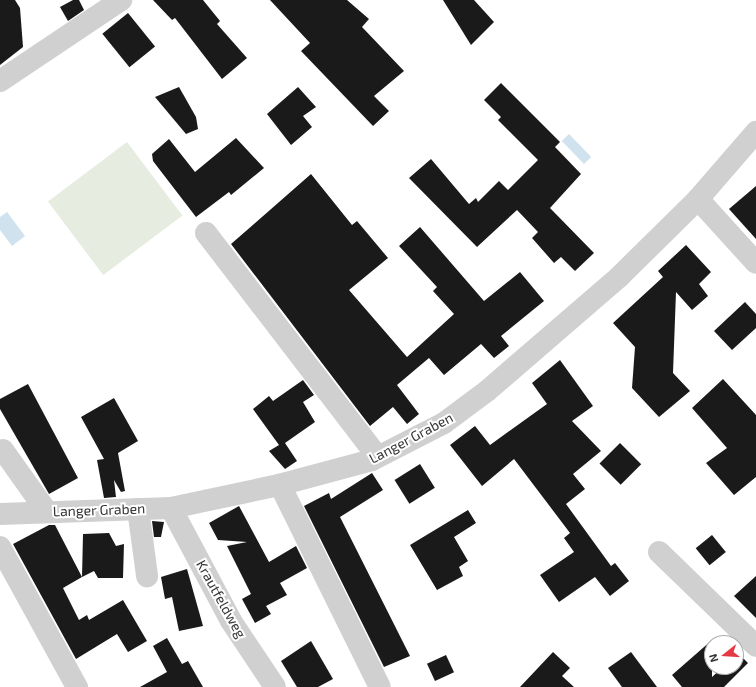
<!DOCTYPE html>
<html>
<head>
<meta charset="utf-8">
<style>
	body { margin:0 }
	#map { position:relative; width:756px; height:687px; overflow:hidden; background:#fff; font-family:"Exo 2",sans-serif }
	div>[style] { position:absolute }
	[style*='--x'] { left:calc(var(--x)*1px); top:calc(var(--y)*1px); width:calc(var(--w)*1px); rotate:calc(var(--a)*1deg) }
	.green>* { inset:0; background:#e6ecdf; transform-origin:0 0 }
	.water>* { inset:0; background:#cfe2ee; transform-origin:0 0 }
	.building>* { inset:0; background:#1a1a1a; transform-origin:0 0 }
	.minor>* { height:22px; margin:-11px; padding:0 11px; transform-origin:11px; border-radius:11px; background:#d0d0d0 }
	span { translate:-50% -50%; white-space:nowrap; text-align:center; line-height:1.15; -webkit-text-stroke:4px #fff; paint-order:stroke }
	.street-label { font-size:14px; color:#333 }
	.north { position:absolute; left:704px; top:635px; width:40px; height:40px; box-sizing:border-box; background:#fff; border:1px solid #adadad; border-radius:50%; rotate:253deg; font-size:11px; font-weight:700; line-height:16px; text-align:center; color:#333 }
	.north::after { content:''; display:block; margin:auto; width:14px; height:18px; background:#e63946; clip-path:polygon(50% 0,100% 100%,50% 72%,0 100%) }
</style>
</head>
<body>
<div id="map">
	<div class="green">
		<div style="left:127px;top:142px;width:92px;height:99px;rotate:53deg"></div>
	</div>
	<div class="water">
		<div style="left:569px;top:134px;width:32px;height:10px;rotate:46deg"></div>
		<div style="clip-path:polygon(7px 212px,25px 236px,12px 246px,0 230px,0 217px)"></div>
	</div>
	<div class="building">
		<div style="clip-path:polygon(0 0,15px 0,20px 8px,23px 47px,0 65px)"></div>
		<div style="clip-path:polygon(73px 0,79px 0,84px 10px,68px 21px,60px 7px)"></div>
		<div style="clip-path:polygon(153px 0,203px 0,220px 21px,217px 24px,247px 58px,222px 79px,175px 18px,172px 20px)"></div>
		<div style="clip-path:polygon(270px 0,347px 0,369px 19px,362px 27px,404px 71px,374px 96px,389px 111px,373px 126px,301px 51px,310px 43px)"></div>
		<div style="clip-path:polygon(443px 0,474px 0,494px 22px,471px 45px)"></div>
		<div style="left:128px;top:13px;width:43px;height:33px;rotate:51deg"></div>
		<div style="clip-path:polygon(501px 83px,560px 142px,555px 147px,581px 174px,550px 208px,594px 253px,575px 271px,561px 257px,554px 263px,532px 238px,538px 232px,517px 210px,477px 247px,409px 178px,431px 159px,469px 204px,476px 198px,478px 202px,499px 181px,508px 190px,538px 160px,498px 120px,501px 117px,484px 100px)"></div>
		<div style="clip-path:polygon(179px 87px,196px 117px,198px 129px,186px 134px,155px 97px)"></div>
		<div style="clip-path:polygon(298px 87px,316px 107px,303px 116px,312px 127px,291px 145px,267px 114px)"></div>
		<div style="clip-path:polygon(236px 138px,264px 168px,231px 195px,229px 192px,196px 217px,153px 161px,152px 154px,169px 139px,195px 172px)"></div>
		<div style="clip-path:polygon(311px 174px,352px 225px,357px 221px,388px 258px,349px 290px,407px 357px,454px 314px,433px 291px,437px 287px,399px 246px,420px 227px,484px 301px,520px 272px,544px 301px,501px 336px,509px 346px,494px 358px,481px 344px,444px 375px,429px 358px,397px 385px,419px 414px,407px 424px,393px 407px,370px 426px,231px 244px)"></div>
		<div style="clip-path:polygon(756px 186px,756px 239px,729px 209px)"></div>
		<div style="clip-path:polygon(686px 245px,711px 272px,699px 284px,708px 296px,692px 310px,676px 292px,673px 373px,690px 391px,659px 417px,632px 388px,635px 347px,613px 323px,663px 277px,658px 271px)"></div>
		<div style="clip-path:polygon(745px 302px,756px 314px,756px 328px,732px 350px,714px 331px)"></div>
		<div style="clip-path:polygon(560px 360px,593px 406px,572px 421px,601px 451px,573px 474px,585px 489px,566px 504px,611px 566px,615px 563px,629px 581px,610px 596px,595px 577px,559px 602px,540px 575px,574px 552px,564px 538px,570px 533px,514px 459px,482px 486px,450px 445px,475px 426px,490px 445px,547px 404px,532px 383px)"></div>
		<div style="clip-path:polygon(723px 379px,756px 415px,756px 477px,734px 495px,706px 463px,727px 448px,692px 408px)"></div>
		<div style="clip-path:polygon(303px 380px,314px 395px,303px 402px,315px 422px,285px 443px,297px 461px,285px 469px,269px 451px,279px 445px,253px 409px,269px 396px,273px 401px)"></div>
		<div style="clip-path:polygon(28px 384px,78px 478px,49px 494px,0 409px,0 399px)"></div>
		<div style="clip-path:polygon(114px 398px,138px 441px,118px 453px,125px 491px,121px 492px,114px 480px,116px 497px,104px 498px,97px 460px,104px 459px,81px 417px)"></div>
		<div style="left:620px;top:443px;width:30px;height:29px;rotate:45deg"></div>
		<div style="left:420px;top:464px;width:28px;height:30px;rotate:58deg"></div>
		<div style="clip-path:polygon(372px 473px,383px 490px,340px 517px,410px 656px,384px 667px,304px 506px,329px 493px,331px 499px)"></div>
		<div style="clip-path:polygon(239px 506px,269px 562px,296px 546px,307px 568px,280px 583px,287px 595px,266px 606px,271px 614px,255px 623px,242px 599px,251px 594px,227px 546px,247px 542px,218px 540px,209px 523px)"></div>
		<div style="clip-path:polygon(468px 510px,476px 523px,454px 537px,468px 561px,459px 567px,463px 576px,437px 590px,410px 545px)"></div>
		<div style="clip-path:polygon(152px 521px,164px 522px,161px 537px,154px 537px)"></div>
		<div style="clip-path:polygon(49px 525px,55px 525px,82px 577px,63px 588px,79px 620px,87px 615px,89px 620px,123px 600px,147px 641px,128px 652px,117px 634px,76px 659px,13px 544px)"></div>
		<div style="clip-path:polygon(109px 533px,116px 546px,124px 544px,123px 578px,98px 578px,94px 571px,82px 577px,83px 534px)"></div>
		<div style="left:712px;top:535px;width:22px;height:21px;rotate:51deg"></div>
		<div style="clip-path:polygon(187px 569px,203px 626px,179px 631px,172px 597px,165px 599px,161px 577px)"></div>
		<div style="clip-path:polygon(756px 576px,756px 618px,734px 596px)"></div>
		<div style="clip-path:polygon(167px 638px,182px 664px,188px 661px,203px 687px,140px 687px,167px 672px,153px 646px)"></div>
		<div style="clip-path:polygon(712px 640px,712px 677px,723px 667px,736px 667px,738px 653px,748px 663px,724px 687px,682px 687px,672px 675px)"></div>
		<div style="clip-path:polygon(311px 641px,333px 679px,318px 687px,297px 687px,281px 661px)"></div>
		<div style="clip-path:polygon(553px 652px,570px 668px,562px 676px,574px 687px,520px 687px)"></div>
		<div style="clip-path:polygon(631px 652px,657px 687px,622px 687px,608px 668px)"></div>
		<div style="left:446px;top:655px;width:19px;height:21px;rotate:65deg"></div>
	</div>
	<div class="minor">
		<div style="--x:0;--y:81;--w:146;--a:-33.8"></div>
		<div style="--x:698;--y:199;--w:86;--a:47.8"></div>
		<div style="--x:206;--y:233;--w:282;--a:52.5"></div>
		<div style="--x:3;--y:450;--w:76;--a:54.6"></div>
		<div style="--x:280;--y:485;--w:225;--a:63.7"></div>
		<div style="--x:171;--y:508;--w:128;--a:62"></div>
		<div style="--x:231;--y:621;--w:79;--a:56.3"></div>
		<div style="--x:138;--y:509;--w:68;--a:82.3"></div>
		<div style="--x:0;--y:514;--w:171;--a:-2"></div>
		<div style="--x:171;--y:508;--w:110;--a:-12"></div>
		<div style="--x:279;--y:485;--w:96;--a:-15"></div>
		<div style="--x:372;--y:460;--w:81;--a:-27.2"></div>
		<div style="--x:444;--y:423;--w:54;--a:-36.7"></div>
		<div style="--x:487;--y:391;--w:176;--a:-40.8"></div>
		<div style="--x:620;--y:276;--w:110;--a:-44.6"></div>
		<div style="--x:698;--y:199;--w:89;--a:-49.1"></div>
		<div style="--x:0;--y:547;--w:160;--a:61.2"></div>
		<div style="--x:659;--y:552;--w:135;--a:44.1"></div>
	</div>
	<div class="street-label">
		<span style="left:411px;top:438px;rotate:-28deg">Langer Graben</span>
		<span style="left:99px;top:510px;rotate:-2deg">Langer Graben</span>
		<span style="left:221px;top:599px;rotate:61deg">Krautfeldweg</span>
	</div>
	<div class="north">N</div>
</div>
</body>
</html>
